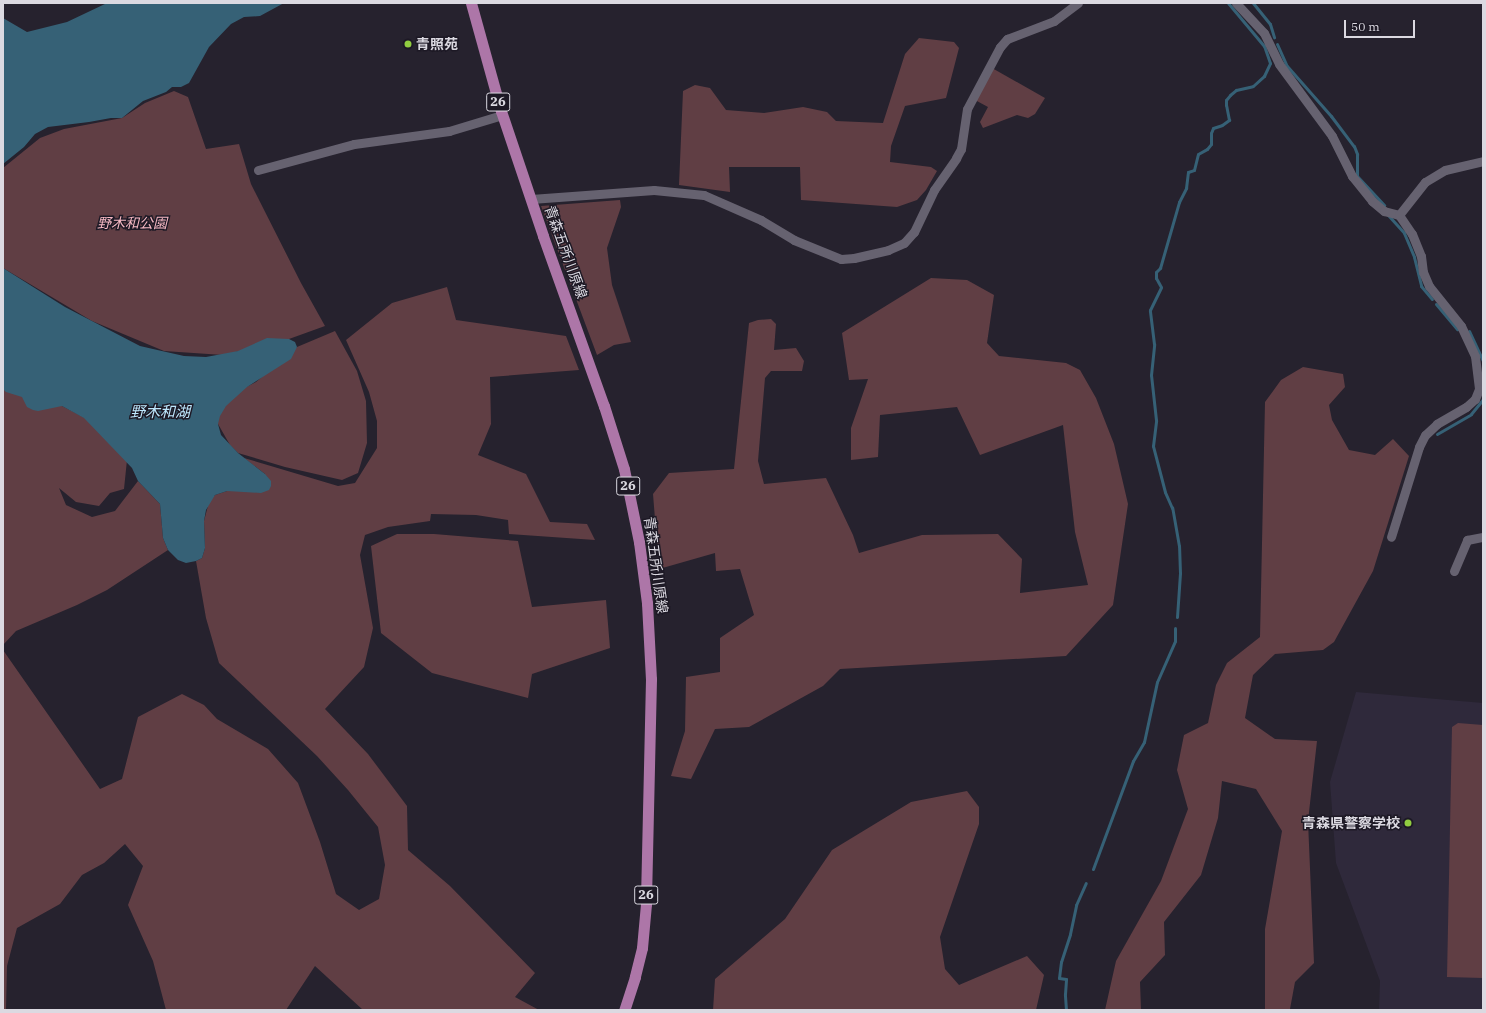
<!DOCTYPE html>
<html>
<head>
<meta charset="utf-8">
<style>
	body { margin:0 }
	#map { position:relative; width:1486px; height:1013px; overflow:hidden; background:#26222e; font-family:"IBM Plex Serif","Noto Sans JP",serif }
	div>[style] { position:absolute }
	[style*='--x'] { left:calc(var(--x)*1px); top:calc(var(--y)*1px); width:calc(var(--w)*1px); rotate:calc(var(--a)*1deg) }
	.built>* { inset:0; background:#2f293b }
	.green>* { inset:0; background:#603e44 }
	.water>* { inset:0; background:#366176 }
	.stream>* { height:3px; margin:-1.5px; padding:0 1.5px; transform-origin:1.5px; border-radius:1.5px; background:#366176 }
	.minor>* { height:9px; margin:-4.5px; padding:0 4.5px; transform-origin:4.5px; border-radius:4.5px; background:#666270 }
	.primary>* { height:11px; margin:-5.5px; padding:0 5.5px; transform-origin:5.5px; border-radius:5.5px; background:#ad76a8 }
	.dots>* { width:11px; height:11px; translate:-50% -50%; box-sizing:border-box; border:2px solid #1d1925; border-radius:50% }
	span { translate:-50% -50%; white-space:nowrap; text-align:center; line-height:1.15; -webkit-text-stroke:3px #1d1925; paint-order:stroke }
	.shield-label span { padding:1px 3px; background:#1d1925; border:1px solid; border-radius:3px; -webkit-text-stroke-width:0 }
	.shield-label { font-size:13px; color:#dbd9e1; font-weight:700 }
	.poi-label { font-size:14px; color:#dbd9e1; font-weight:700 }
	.left { translate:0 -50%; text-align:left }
	.right { translate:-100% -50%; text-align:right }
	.park-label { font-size:14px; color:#f6b9c4; font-style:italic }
	.street-label { font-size:14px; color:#dbd9e1 }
	.water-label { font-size:15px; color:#bde7fd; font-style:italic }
	.frame { position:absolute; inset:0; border:4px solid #dbd9e1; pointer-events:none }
	.scale { position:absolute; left:1344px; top:20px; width:71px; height:18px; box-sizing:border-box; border:2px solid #dbd9e1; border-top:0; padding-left:5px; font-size:12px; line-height:14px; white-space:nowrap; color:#dbd9e1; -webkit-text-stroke:3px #1d1925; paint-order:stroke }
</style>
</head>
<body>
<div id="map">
	<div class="built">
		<div style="clip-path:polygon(1356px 692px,1483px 703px,1483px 1010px,1379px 1010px,1380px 981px,1336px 863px,1330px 782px)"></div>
	</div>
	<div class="green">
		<div style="clip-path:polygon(919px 38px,954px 42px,959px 48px,946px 98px,905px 106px,891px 146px,890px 162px,931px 167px,937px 171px,926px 190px,917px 200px,897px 207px,801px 200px,800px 167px,729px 167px,730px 192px,679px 185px,683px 91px,695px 85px,710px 88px,726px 110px,764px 113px,803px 107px,827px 112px,836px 121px,883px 123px,905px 54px)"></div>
		<div style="clip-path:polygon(992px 68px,1045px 98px,1035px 114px,1028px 118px,1017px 115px,983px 128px,980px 122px,988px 107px,975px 100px)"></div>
		<div style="clip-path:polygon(174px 91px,188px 97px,206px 149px,239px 144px,251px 184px,301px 283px,325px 326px,289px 339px,223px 355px,164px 351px,92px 321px,3px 268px,3px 168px,40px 138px,64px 129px,122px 118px,145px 103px)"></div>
		<div style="clip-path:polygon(620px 200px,621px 207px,607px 248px,612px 285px,631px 342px,614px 345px,597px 355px,541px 206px)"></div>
		<div style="clip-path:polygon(931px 278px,967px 280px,994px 295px,987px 343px,999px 356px,1066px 363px,1080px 370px,1096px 398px,1114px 444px,1128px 504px,1113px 605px,1066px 656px,840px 669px,823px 686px,749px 727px,715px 729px,691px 779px,671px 776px,685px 731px,686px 677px,720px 672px,720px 638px,754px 615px,740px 569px,716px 571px,715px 553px,659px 569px,653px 494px,669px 473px,734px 469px,749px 323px,758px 320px,771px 319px,776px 324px,774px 350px,796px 348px,804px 361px,802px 371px,771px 371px,765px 378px,758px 461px,764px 484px,826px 478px,853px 535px,859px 553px,922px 535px,998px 534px,1022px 559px,1020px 593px,1088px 585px,1075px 532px,1063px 425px,980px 455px,957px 407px,880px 415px,878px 457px,851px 460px,851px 428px,868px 379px,849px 380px,842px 333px)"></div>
		<div style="clip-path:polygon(447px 287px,456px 320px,566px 336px,579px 370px,490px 377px,491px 424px,478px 455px,526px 474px,550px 522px,587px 524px,595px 540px,509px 534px,508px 520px,476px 515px,431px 514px,430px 521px,388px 527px,365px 535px,360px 555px,373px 628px,364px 667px,325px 709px,368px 754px,407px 806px,408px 850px,450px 886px,535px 973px,515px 997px,539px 1010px,363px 1010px,315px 966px,286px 1010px,166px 1010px,153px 961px,128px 905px,143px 866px,125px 844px,104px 863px,82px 875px,60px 904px,17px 928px,7px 966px,6px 1010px,3px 1010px,3px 650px,100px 789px,122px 779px,138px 717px,182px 694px,204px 705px,217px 719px,268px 749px,298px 783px,320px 842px,336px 894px,359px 910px,379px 899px,385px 865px,378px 827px,348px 790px,317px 756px,219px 663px,206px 618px,196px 561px,202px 558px,205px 548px,204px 521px,209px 502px,215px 495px,227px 491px,244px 491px,265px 474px,244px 458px,338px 486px,355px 483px,377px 448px,377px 421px,369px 392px,346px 340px,392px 303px)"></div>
		<div style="clip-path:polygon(335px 331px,357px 371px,366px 401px,367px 443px,358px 473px,342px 480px,285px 467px,238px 453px,230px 445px,218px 424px,215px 403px,256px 382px,297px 347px)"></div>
		<div style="clip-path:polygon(1303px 367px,1343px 374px,1345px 387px,1329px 405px,1332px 420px,1349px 450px,1375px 455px,1393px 439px,1409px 456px,1373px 571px,1334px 642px,1323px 650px,1275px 654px,1253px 675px,1245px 718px,1275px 739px,1317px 741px,1308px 821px,1314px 963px,1295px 982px,1290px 1009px,1265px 1010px,1265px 929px,1282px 831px,1256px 789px,1222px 781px,1218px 818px,1201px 875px,1164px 922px,1165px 955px,1140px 982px,1141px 1010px,1105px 1010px,1116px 961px,1161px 881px,1188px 809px,1177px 770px,1184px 735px,1208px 723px,1216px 685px,1227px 663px,1260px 637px,1265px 402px,1281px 380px)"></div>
		<div style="clip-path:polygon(3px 386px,57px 406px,62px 406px,91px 421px,127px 460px,124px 489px,110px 493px,99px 506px,76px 502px,59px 488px,66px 505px,92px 517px,115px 511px,138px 481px,160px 504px,163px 538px,168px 550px,107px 590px,77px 605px,16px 631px,3px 645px)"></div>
		<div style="clip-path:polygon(397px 534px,434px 534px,518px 541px,532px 607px,606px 600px,610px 648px,532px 674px,528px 698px,432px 673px,381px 633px,371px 546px)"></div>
		<div style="clip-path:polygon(1458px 723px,1483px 725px,1483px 978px,1447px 977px,1452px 727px)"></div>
		<div style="clip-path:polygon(967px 791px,979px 807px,979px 824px,940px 937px,945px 969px,959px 985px,1027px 956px,1044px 975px,1036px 1010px,713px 1010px,715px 979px,785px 919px,832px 850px,911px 802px)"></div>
	</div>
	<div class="water">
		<div style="clip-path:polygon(107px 3px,284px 3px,260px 16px,244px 17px,231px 24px,209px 47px,189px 83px,181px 87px,172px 87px,166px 92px,143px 101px,122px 118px,111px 118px,89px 122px,48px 127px,35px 134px,24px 147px,3px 164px,3px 18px,27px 32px,67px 22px)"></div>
		<div style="clip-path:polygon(3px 268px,65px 307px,140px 346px,153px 349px,184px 356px,206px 357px,238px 351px,267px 338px,289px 339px,295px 342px,297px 347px,291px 359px,247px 387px,226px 406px,220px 416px,218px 424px,221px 435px,238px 453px,265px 474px,271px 481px,271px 486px,269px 490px,261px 493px,227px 491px,215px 495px,206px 510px,204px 521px,205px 548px,202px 558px,196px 561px,186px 563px,178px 560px,168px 550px,163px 538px,160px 504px,138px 481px,132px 468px,84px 418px,62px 406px,38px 411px,33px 410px,27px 407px,22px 397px,6px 392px,3px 389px)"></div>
	</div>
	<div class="stream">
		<div style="--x:1253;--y:3;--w:27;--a:51"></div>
		<div style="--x:1270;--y:24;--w:14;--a:73"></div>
		<div style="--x:1277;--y:44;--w:24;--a:66"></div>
		<div style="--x:1287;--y:66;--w:67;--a:48.7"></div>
		<div style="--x:1331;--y:116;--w:38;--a:53"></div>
		<div style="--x:1354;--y:146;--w:9;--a:69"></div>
		<div style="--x:1357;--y:154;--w:22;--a:90"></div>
		<div style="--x:1357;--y:176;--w:40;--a:47"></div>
		<div style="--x:1388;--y:215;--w:24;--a:48"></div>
		<div style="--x:1404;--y:233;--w:26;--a:67"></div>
		<div style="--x:1414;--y:257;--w:30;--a:76"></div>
		<div style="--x:1421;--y:286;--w:17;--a:50"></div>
		<div style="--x:1436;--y:304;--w:33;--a:50"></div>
		<div style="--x:1469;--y:331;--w:33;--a:65"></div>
		<div style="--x:1437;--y:434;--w:39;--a:-30"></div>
		<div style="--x:1471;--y:414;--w:19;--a:-51"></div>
		<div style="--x:1177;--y:617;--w:44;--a:-86.1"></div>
		<div style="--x:1180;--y:573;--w:27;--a:-92"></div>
		<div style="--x:1179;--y:546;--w:39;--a:-100"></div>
		<div style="--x:1172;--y:508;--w:17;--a:-114"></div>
		<div style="--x:1165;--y:492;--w:48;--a:-104.6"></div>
		<div style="--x:1153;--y:446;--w:26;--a:-83"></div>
		<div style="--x:1156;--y:420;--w:45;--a:-96.3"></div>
		<div style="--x:1151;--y:375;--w:31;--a:-84"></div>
		<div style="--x:1154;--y:344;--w:34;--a:-97"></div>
		<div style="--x:1150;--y:310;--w:25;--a:-64"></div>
		<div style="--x:1161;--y:287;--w:10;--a:-119"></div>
		<div style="--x:1156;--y:278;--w:6;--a:-90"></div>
		<div style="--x:1156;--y:272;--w:6;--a:-45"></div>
		<div style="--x:1160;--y:268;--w:69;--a:-73.9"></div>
		<div style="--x:1179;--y:202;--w:16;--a:-63"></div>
		<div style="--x:1186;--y:188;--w:16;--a:-83"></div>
		<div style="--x:1188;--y:172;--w:6;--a:-18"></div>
		<div style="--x:1194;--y:170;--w:16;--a:-76"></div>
		<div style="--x:1198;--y:154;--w:10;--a:-29"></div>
		<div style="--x:1207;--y:149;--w:6;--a:-51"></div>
		<div style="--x:1211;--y:144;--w:11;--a:-90"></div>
		<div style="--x:1211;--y:133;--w:5;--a:-68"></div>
		<div style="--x:1213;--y:128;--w:9;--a:-18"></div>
		<div style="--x:1222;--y:125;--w:9;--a:-36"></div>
		<div style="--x:1229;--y:120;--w:15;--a:-101"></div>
		<div style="--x:1226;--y:105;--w:5;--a:-90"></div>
		<div style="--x:1226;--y:100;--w:6;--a:-51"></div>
		<div style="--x:1230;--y:95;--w:8;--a:-40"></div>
		<div style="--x:1236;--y:90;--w:17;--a:-13"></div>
		<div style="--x:1253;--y:86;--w:15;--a:-42"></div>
		<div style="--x:1264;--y:76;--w:14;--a:-65"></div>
		<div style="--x:1270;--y:63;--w:18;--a:-109"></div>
		<div style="--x:1264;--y:46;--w:56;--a:-129.9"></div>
		<div style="--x:1093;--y:869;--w:115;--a:-69.7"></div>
		<div style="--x:1133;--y:761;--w:22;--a:-60"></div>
		<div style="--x:1144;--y:742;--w:61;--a:-77.8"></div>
		<div style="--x:1157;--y:682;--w:45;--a:-66.3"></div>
		<div style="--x:1175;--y:641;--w:13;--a:-90"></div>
		<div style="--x:1066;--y:1010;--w:16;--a:-94"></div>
		<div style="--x:1065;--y:994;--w:15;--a:-86"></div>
		<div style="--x:1066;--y:979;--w:7;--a:-172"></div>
		<div style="--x:1059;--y:978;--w:16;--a:-83"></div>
		<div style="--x:1061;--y:962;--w:29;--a:-72"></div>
		<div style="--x:1070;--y:934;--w:30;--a:-78"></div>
		<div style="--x:1076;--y:905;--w:24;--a:-66"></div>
	</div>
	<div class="minor">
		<div style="--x:1236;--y:3;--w:41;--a:47"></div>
		<div style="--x:1264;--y:33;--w:34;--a:64"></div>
		<div style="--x:1279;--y:64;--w:89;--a:53.6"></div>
		<div style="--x:1332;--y:136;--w:45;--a:63.4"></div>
		<div style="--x:1352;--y:176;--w:32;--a:51"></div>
		<div style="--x:1372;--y:201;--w:16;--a:40"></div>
		<div style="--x:1384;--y:211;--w:16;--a:15"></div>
		<div style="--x:1399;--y:215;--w:23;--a:56"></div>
		<div style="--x:1412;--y:234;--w:24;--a:68"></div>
		<div style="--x:1421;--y:256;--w:16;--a:83"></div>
		<div style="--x:1423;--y:272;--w:15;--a:67"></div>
		<div style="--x:1429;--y:286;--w:51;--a:51.3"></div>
		<div style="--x:1461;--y:326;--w:33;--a:65"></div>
		<div style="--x:1475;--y:356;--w:33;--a:83"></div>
		<div style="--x:1479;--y:389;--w:11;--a:112"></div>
		<div style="--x:1475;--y:399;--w:12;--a:138"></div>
		<div style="--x:1466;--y:407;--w:34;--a:150"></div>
		<div style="--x:1437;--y:424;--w:16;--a:137"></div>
		<div style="--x:1425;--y:435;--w:13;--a:117"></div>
		<div style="--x:1419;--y:447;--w:94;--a:107.3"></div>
		<div style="--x:258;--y:170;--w:99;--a:-15.2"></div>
		<div style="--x:354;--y:144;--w:96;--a:-7.8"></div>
		<div style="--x:449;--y:131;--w:55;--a:-16.8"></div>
		<div style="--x:531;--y:199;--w:123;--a:-4.2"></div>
		<div style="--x:654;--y:190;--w:50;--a:5.7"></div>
		<div style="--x:704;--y:195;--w:62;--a:23.7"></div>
		<div style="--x:761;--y:220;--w:39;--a:31"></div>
		<div style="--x:794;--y:240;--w:51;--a:22"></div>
		<div style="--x:841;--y:259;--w:13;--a:-4"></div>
		<div style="--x:854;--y:258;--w:35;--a:-13"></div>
		<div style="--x:888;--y:250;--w:17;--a:-24"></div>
		<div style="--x:904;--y:243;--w:15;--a:-48"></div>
		<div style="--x:914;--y:232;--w:47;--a:-64.5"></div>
		<div style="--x:934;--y:190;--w:39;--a:-55"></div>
		<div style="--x:956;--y:158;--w:10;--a:-61"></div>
		<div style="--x:961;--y:149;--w:40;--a:-81.5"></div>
		<div style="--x:967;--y:109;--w:70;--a:-62"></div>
		<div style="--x:1000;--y:47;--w:11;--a:-49"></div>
		<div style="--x:1007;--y:39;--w:50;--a:-21"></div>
		<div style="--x:1054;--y:21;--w:30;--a:-37"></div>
		<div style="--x:1399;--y:215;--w:42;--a:-51.8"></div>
		<div style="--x:1425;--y:182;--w:23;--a:-31"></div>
		<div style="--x:1445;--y:170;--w:39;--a:-13"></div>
		<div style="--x:1454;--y:571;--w:34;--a:-67"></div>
		<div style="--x:1467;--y:540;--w:16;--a:-11"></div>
	</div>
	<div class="primary">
		<div style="--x:471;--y:3;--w:112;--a:74.5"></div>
		<div style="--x:501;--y:111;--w:132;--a:71.4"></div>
		<div style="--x:543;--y:236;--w:181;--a:70.3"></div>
		<div style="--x:604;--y:406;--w:66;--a:72.4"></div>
		<div style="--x:624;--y:469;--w:75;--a:78.4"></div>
		<div style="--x:639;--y:542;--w:62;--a:82.5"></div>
		<div style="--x:647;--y:603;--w:76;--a:87"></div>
		<div style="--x:651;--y:679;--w:225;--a:91.3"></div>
		<div style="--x:646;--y:904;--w:44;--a:95.2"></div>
		<div style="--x:642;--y:948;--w:30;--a:104"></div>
		<div style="--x:635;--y:977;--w:35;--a:108"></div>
	</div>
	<div class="dots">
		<div style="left:408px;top:44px;background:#91cd40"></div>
		<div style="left:1408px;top:823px;background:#91cd40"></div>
	</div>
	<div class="shield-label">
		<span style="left:498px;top:102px">26</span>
		<span style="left:628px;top:486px">26</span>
		<span style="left:646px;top:895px">26</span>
	</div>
	<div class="poi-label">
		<span class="left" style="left:416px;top:44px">青照苑</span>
		<span class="right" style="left:1400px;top:823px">青森県警察学校</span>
	</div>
	<div class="park-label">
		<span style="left:132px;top:223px">野木和公園</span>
	</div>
	<div class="street-label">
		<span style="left:566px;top:252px;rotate:70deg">青森五所川原線</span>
		<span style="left:656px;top:565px;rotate:82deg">青森五所川原線</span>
	</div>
	<div class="water-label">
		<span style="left:160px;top:412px">野木和湖</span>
	</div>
	<div class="frame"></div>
	<div class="scale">50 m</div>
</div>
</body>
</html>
